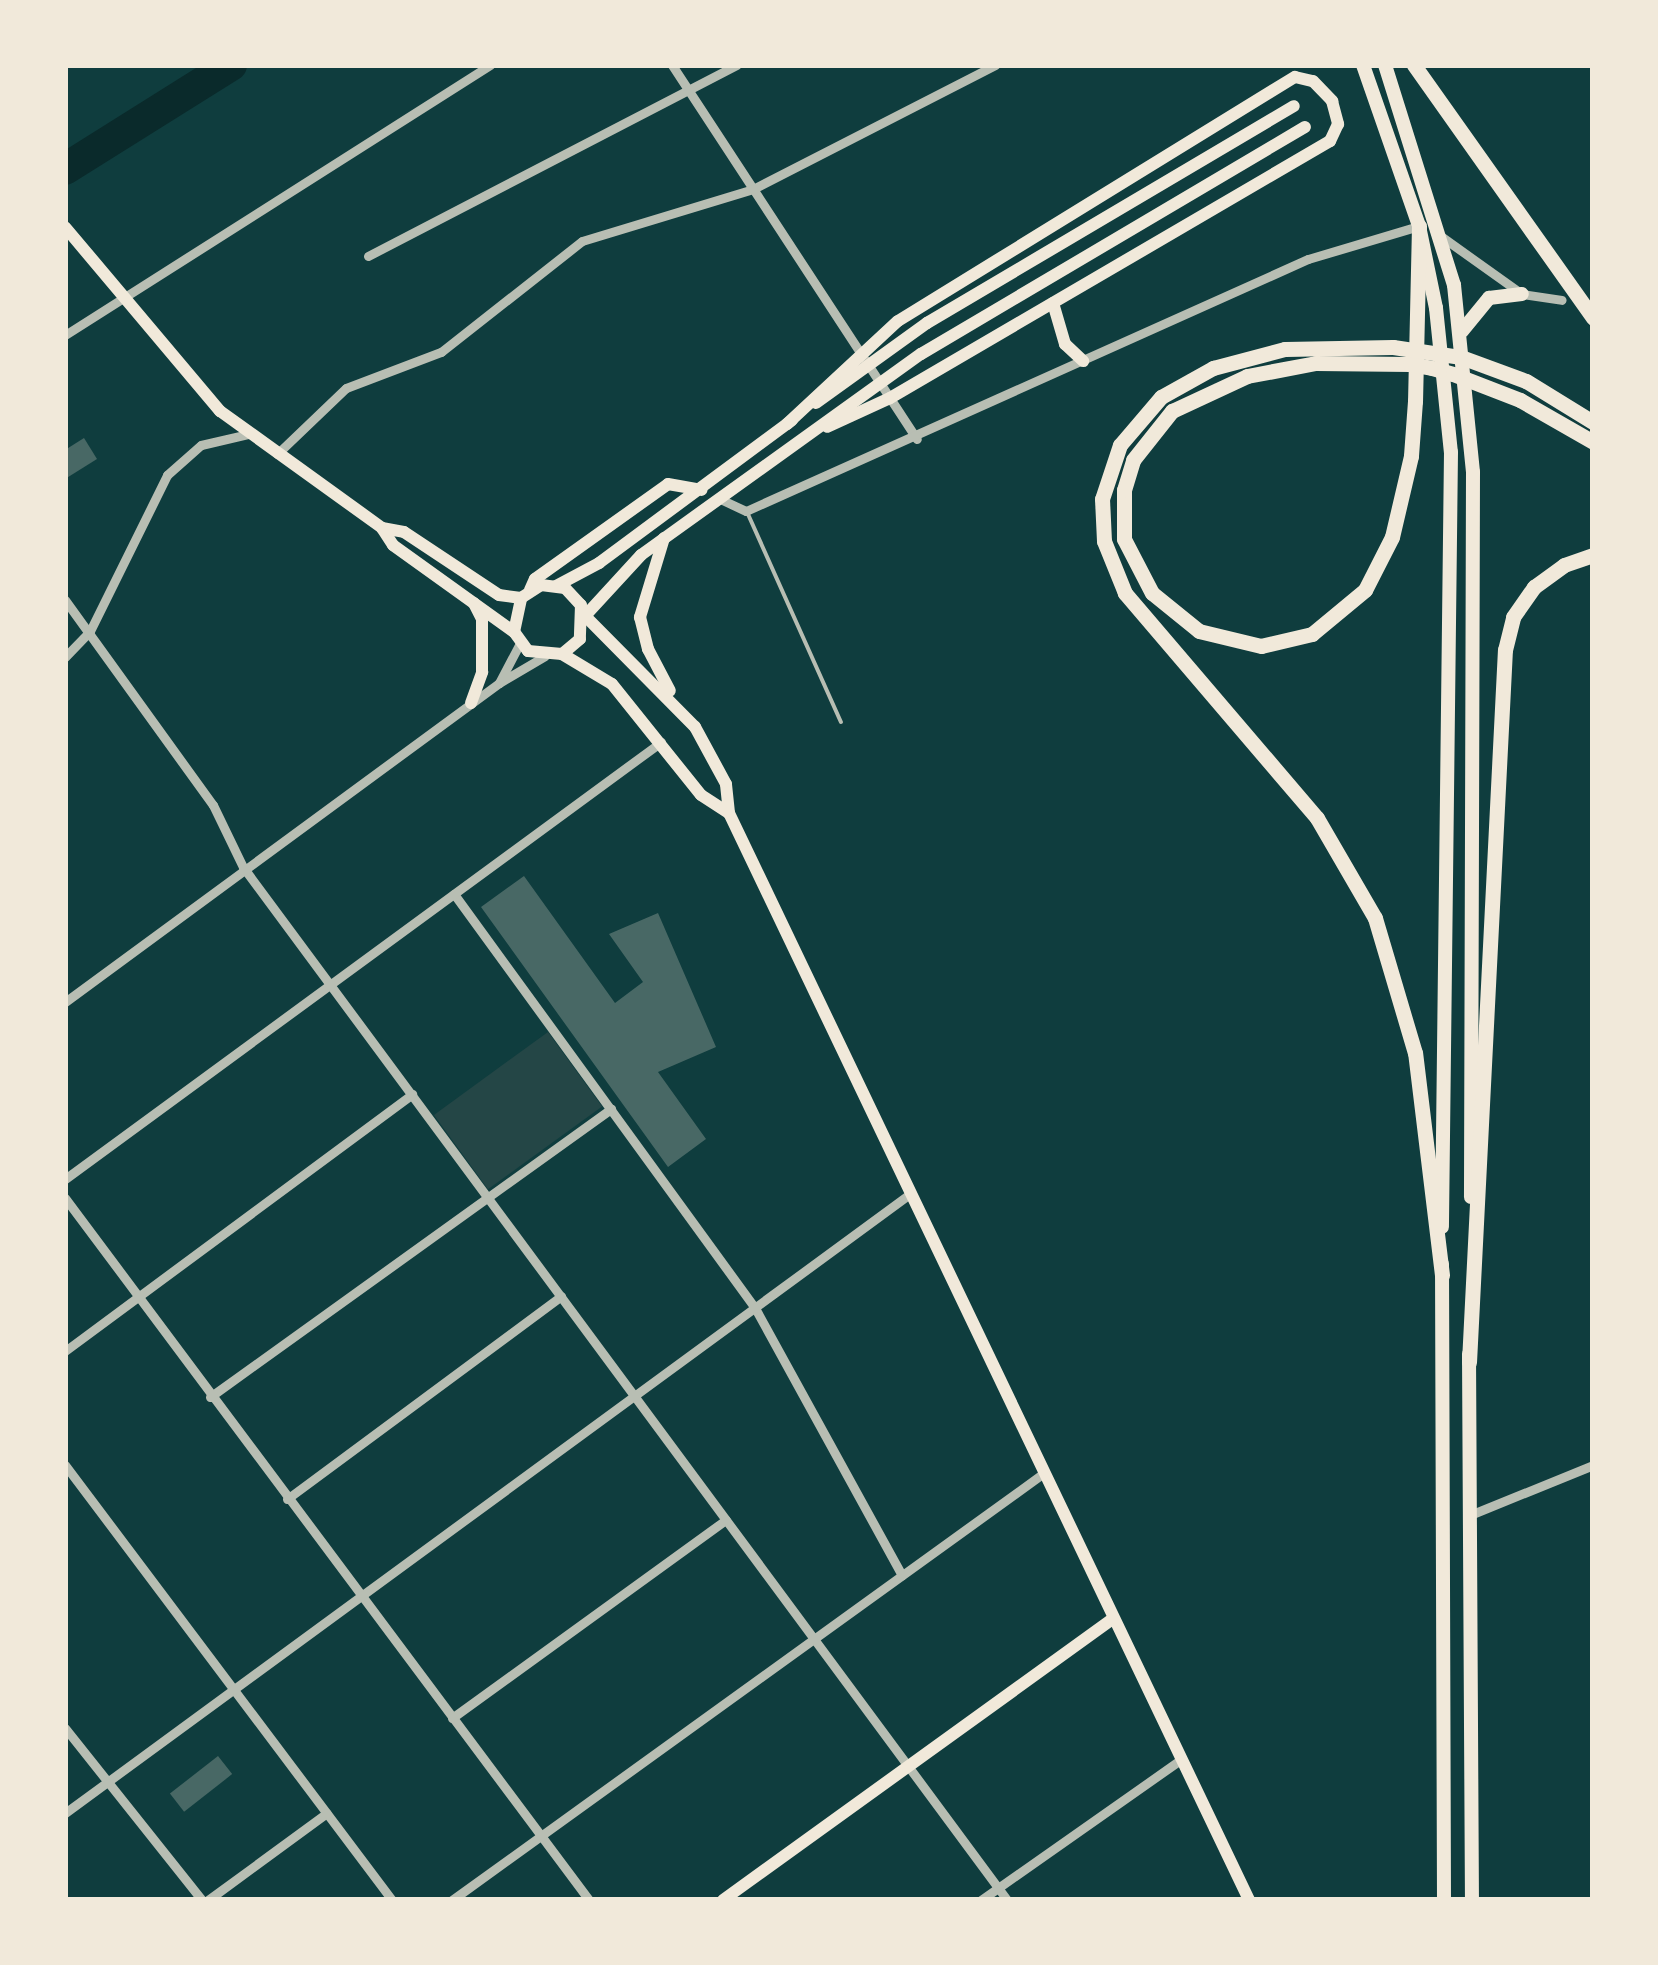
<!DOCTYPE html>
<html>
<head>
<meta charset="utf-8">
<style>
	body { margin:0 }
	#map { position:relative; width:1658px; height:1965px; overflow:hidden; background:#0f3d3e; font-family:Karla,sans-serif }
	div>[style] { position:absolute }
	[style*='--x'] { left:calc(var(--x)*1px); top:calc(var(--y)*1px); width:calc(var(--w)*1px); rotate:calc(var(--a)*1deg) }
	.green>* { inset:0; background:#244646; transform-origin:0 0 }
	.river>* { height:32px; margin:-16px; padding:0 16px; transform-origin:16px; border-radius:16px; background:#0a2a2b }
	.building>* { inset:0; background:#486865; transform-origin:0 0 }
	.service>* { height:4px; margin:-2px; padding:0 2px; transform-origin:2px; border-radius:2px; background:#b8beb3 }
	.minor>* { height:9px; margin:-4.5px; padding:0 4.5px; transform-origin:4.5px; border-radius:4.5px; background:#b8beb3 }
	.secondary>* { height:12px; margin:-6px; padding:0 6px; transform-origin:6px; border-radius:6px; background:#f1e9da }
	.primary>* { height:14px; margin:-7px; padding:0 7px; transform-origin:7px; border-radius:7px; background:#f1e9da }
	.motorway>* { height:15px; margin:-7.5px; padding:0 7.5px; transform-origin:7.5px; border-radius:7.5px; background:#f1e9da }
	span { translate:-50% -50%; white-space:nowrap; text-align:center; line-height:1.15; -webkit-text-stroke:10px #f1e9da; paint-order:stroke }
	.frame { position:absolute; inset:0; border:68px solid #f1e9da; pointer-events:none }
</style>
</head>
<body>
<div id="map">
	<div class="green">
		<div style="left:548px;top:1032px;width:92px;height:141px;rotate:54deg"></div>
	</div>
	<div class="river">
		<div style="--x:65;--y:169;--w:196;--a:-32.1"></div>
	</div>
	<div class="building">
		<div style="clip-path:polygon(84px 438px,97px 459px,65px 479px,65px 450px)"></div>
		<div style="clip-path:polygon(524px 876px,615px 1003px,643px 982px,609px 934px,658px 913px,716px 1047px,658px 1072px,706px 1139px,668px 1167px,481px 907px)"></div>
		<div style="left:218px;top:1756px;width:23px;height:61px;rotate:52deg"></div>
	</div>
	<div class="service">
		<div style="--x:747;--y:512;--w:230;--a:65.9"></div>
	</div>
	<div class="minor">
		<div style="--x:672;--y:65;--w:447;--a:56.8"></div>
		<div style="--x:1442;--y:237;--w:98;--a:35.5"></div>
		<div style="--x:1522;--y:294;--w:40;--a:8.5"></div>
		<div style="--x:368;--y:256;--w:415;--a:-27.4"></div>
		<div style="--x:65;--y:335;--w:504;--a:-32.43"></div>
		<div style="--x:277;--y:454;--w:95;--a:-43.7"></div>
		<div style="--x:346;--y:388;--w:102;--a:-20.8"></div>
		<div style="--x:441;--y:352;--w:179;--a:-38.2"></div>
		<div style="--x:582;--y:241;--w:179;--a:-16.9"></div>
		<div style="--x:753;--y:189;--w:272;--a:-27.1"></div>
		<div style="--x:718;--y:498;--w:31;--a:25"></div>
		<div style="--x:746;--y:511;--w:616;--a:-24.15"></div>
		<div style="--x:1308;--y:259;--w:116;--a:-16.6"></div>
		<div style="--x:65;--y:600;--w:253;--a:54.2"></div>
		<div style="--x:213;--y:805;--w:69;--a:64.2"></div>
		<div style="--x:243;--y:867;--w:1285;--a:53.51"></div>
		<div style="--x:520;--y:643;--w:45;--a:117.7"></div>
		<div style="--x:499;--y:683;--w:53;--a:-30.4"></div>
		<div style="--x:65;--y:657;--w:36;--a:-46"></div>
		<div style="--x:90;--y:631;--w:174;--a:-63.7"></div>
		<div style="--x:167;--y:475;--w:45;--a:-41.4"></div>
		<div style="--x:201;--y:445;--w:48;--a:-13.2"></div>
		<div style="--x:454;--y:894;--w:512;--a:53.98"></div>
		<div style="--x:755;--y:1308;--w:305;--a:61.2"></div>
		<div style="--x:65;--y:1002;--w:539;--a:-36.32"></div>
		<div style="--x:65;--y:1179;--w:739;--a:-36.25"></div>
		<div style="--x:65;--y:1198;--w:876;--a:53.26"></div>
		<div style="--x:65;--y:1351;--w:432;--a:-36.5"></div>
		<div style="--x:210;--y:1397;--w:494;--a:-35.7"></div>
		<div style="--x:65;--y:1465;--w:544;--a:53.07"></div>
		<div style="--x:287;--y:1499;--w:341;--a:-36.5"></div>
		<div style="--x:1470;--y:1515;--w:133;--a:-22.1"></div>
		<div style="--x:452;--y:1718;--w:338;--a:-35.9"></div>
		<div style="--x:65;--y:1728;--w:220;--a:51.5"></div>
		<div style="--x:65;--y:1813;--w:1044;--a:-36.23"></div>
		<div style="--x:208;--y:1900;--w:147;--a:-36.2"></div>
		<div style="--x:452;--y:1900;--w:726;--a:-35.81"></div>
		<div style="--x:981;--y:1900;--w:243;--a:-35.1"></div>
	</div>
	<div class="secondary">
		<div style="--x:65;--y:227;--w:241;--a:49.9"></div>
		<div style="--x:220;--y:411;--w:200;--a:35.8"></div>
		<div style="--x:1053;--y:303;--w:43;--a:73.7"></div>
		<div style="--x:1065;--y:344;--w:25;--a:43"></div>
		<div style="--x:816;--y:403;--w:137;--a:-35.8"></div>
		<div style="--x:927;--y:323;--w:426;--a:-30.6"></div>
		<div style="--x:787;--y:424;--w:151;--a:-42.9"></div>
		<div style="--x:898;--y:321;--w:466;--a:-31.6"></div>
		<div style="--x:1295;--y:77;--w:18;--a:13"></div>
		<div style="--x:1313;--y:81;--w:28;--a:46"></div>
		<div style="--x:1332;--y:101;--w:24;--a:75"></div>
		<div style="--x:1338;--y:124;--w:19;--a:115"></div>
		<div style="--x:1330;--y:141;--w:510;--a:149.71"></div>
		<div style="--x:890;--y:398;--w:69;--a:155.3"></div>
		<div style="--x:664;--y:538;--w:83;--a:106.9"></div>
		<div style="--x:640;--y:617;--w:33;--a:76"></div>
		<div style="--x:648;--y:649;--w:47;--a:62.4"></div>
		<div style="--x:556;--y:586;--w:49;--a:-28.1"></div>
		<div style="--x:599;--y:563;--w:240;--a:-36.5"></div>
		<div style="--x:530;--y:590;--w:12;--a:-66"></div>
		<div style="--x:535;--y:579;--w:163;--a:-35.5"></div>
		<div style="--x:668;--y:484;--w:34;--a:10"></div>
		<div style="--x:514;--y:632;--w:149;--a:-144.3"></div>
		<div style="--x:393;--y:545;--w:20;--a:-123"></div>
		<div style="--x:382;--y:528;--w:22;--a:10"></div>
		<div style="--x:404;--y:532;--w:114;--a:33.6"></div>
		<div style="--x:499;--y:595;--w:22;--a:8"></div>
		<div style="--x:521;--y:598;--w:24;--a:-33"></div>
		<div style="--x:541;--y:585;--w:24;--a:7"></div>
		<div style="--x:565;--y:588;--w:23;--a:47"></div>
		<div style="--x:581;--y:605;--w:34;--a:92"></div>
		<div style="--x:580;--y:639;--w:23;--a:140"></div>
		<div style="--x:562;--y:654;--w:34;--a:-175"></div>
		<div style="--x:528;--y:651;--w:24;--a:-126"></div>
		<div style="--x:514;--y:632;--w:35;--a:-78"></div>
		<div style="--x:562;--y:654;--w:58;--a:31"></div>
		<div style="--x:612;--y:684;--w:142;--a:51.3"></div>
		<div style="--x:701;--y:795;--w:33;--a:33"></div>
		<div style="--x:729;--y:813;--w:29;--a:-96"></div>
		<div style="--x:726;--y:784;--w:65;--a:-118.5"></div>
		<div style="--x:695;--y:727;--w:156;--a:-134.7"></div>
		<div style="--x:585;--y:616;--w:83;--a:-47.4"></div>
		<div style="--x:641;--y:555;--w:345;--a:-35.7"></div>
		<div style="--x:921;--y:354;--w:446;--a:-30.6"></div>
		<div style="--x:471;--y:703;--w:33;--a:-70"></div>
		<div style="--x:482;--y:672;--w:53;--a:-90"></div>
		<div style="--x:482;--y:619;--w:18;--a:-117"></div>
		<div style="--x:729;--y:813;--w:1205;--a:64.43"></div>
		<div style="--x:723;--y:1900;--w:477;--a:-35.8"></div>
	</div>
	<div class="primary">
		<div style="--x:1363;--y:65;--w:170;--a:70.8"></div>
		<div style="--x:1419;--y:226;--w:84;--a:78.3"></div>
		<div style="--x:1436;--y:308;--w:145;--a:84.1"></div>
		<div style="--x:1451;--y:452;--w:775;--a:90.67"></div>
		<div style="--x:1385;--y:65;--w:231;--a:72.6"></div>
		<div style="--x:1454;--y:285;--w:188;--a:84.2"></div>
		<div style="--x:1473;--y:472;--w:725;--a:90.16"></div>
		<div style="--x:1462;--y:331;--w:43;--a:-50.7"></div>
		<div style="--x:1489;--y:298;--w:33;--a:-7"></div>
		<div style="--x:1442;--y:1264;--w:636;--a:89.82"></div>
		<div style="--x:1469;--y:1354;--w:546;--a:89.69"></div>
	</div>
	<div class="motorway">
		<div style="--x:1414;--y:65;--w:310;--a:54.7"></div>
		<div style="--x:1419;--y:226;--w:175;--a:91.3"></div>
		<div style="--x:1415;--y:401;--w:55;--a:94.2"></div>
		<div style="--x:1411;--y:456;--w:83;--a:103.2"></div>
		<div style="--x:1392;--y:537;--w:59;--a:117"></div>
		<div style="--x:1365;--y:590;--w:69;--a:140.3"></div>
		<div style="--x:1312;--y:634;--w:52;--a:166.8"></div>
		<div style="--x:1261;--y:646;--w:64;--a:-166.4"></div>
		<div style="--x:1199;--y:631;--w:60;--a:-141"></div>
		<div style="--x:1152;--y:593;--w:61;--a:-117.4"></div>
		<div style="--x:1124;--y:539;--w:49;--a:-90"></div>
		<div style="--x:1124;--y:490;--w:31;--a:-73"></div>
		<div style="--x:1133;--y:460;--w:63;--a:-51.5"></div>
		<div style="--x:1172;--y:411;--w:83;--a:-25"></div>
		<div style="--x:1247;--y:376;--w:70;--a:-10.7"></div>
		<div style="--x:1316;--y:363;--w:94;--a:0.6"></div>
		<div style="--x:1410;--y:364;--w:22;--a:10"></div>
		<div style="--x:1432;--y:368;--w:22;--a:16"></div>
		<div style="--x:1453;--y:374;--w:72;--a:21.2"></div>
		<div style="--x:1520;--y:400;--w:84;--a:29.9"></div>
		<div style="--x:1442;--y:1275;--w:224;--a:-96.9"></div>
		<div style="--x:1415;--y:1053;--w:141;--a:-106.5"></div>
		<div style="--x:1375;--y:918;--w:116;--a:-120.1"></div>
		<div style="--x:1317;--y:818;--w:296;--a:-130.5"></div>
		<div style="--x:1125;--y:593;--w:56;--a:-112"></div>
		<div style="--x:1104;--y:541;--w:42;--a:-92.7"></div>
		<div style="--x:1102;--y:499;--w:57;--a:-71.6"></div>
		<div style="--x:1120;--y:445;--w:63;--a:-49.5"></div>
		<div style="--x:1161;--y:397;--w:60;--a:-29.1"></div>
		<div style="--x:1213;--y:368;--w:74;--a:-14.8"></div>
		<div style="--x:1285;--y:349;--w:108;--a:-1.1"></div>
		<div style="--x:1393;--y:347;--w:69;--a:8.4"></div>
		<div style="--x:1461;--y:357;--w:69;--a:20.3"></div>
		<div style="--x:1526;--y:381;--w:79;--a:31.5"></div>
		<div style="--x:1469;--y:1362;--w:713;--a:-87.11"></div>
		<div style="--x:1505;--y:650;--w:34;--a:-76"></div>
		<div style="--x:1513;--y:617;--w:37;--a:-55"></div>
		<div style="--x:1534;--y:587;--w:37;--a:-36"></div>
		<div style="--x:1564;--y:565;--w:31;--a:-19"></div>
	</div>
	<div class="frame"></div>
</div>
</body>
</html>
